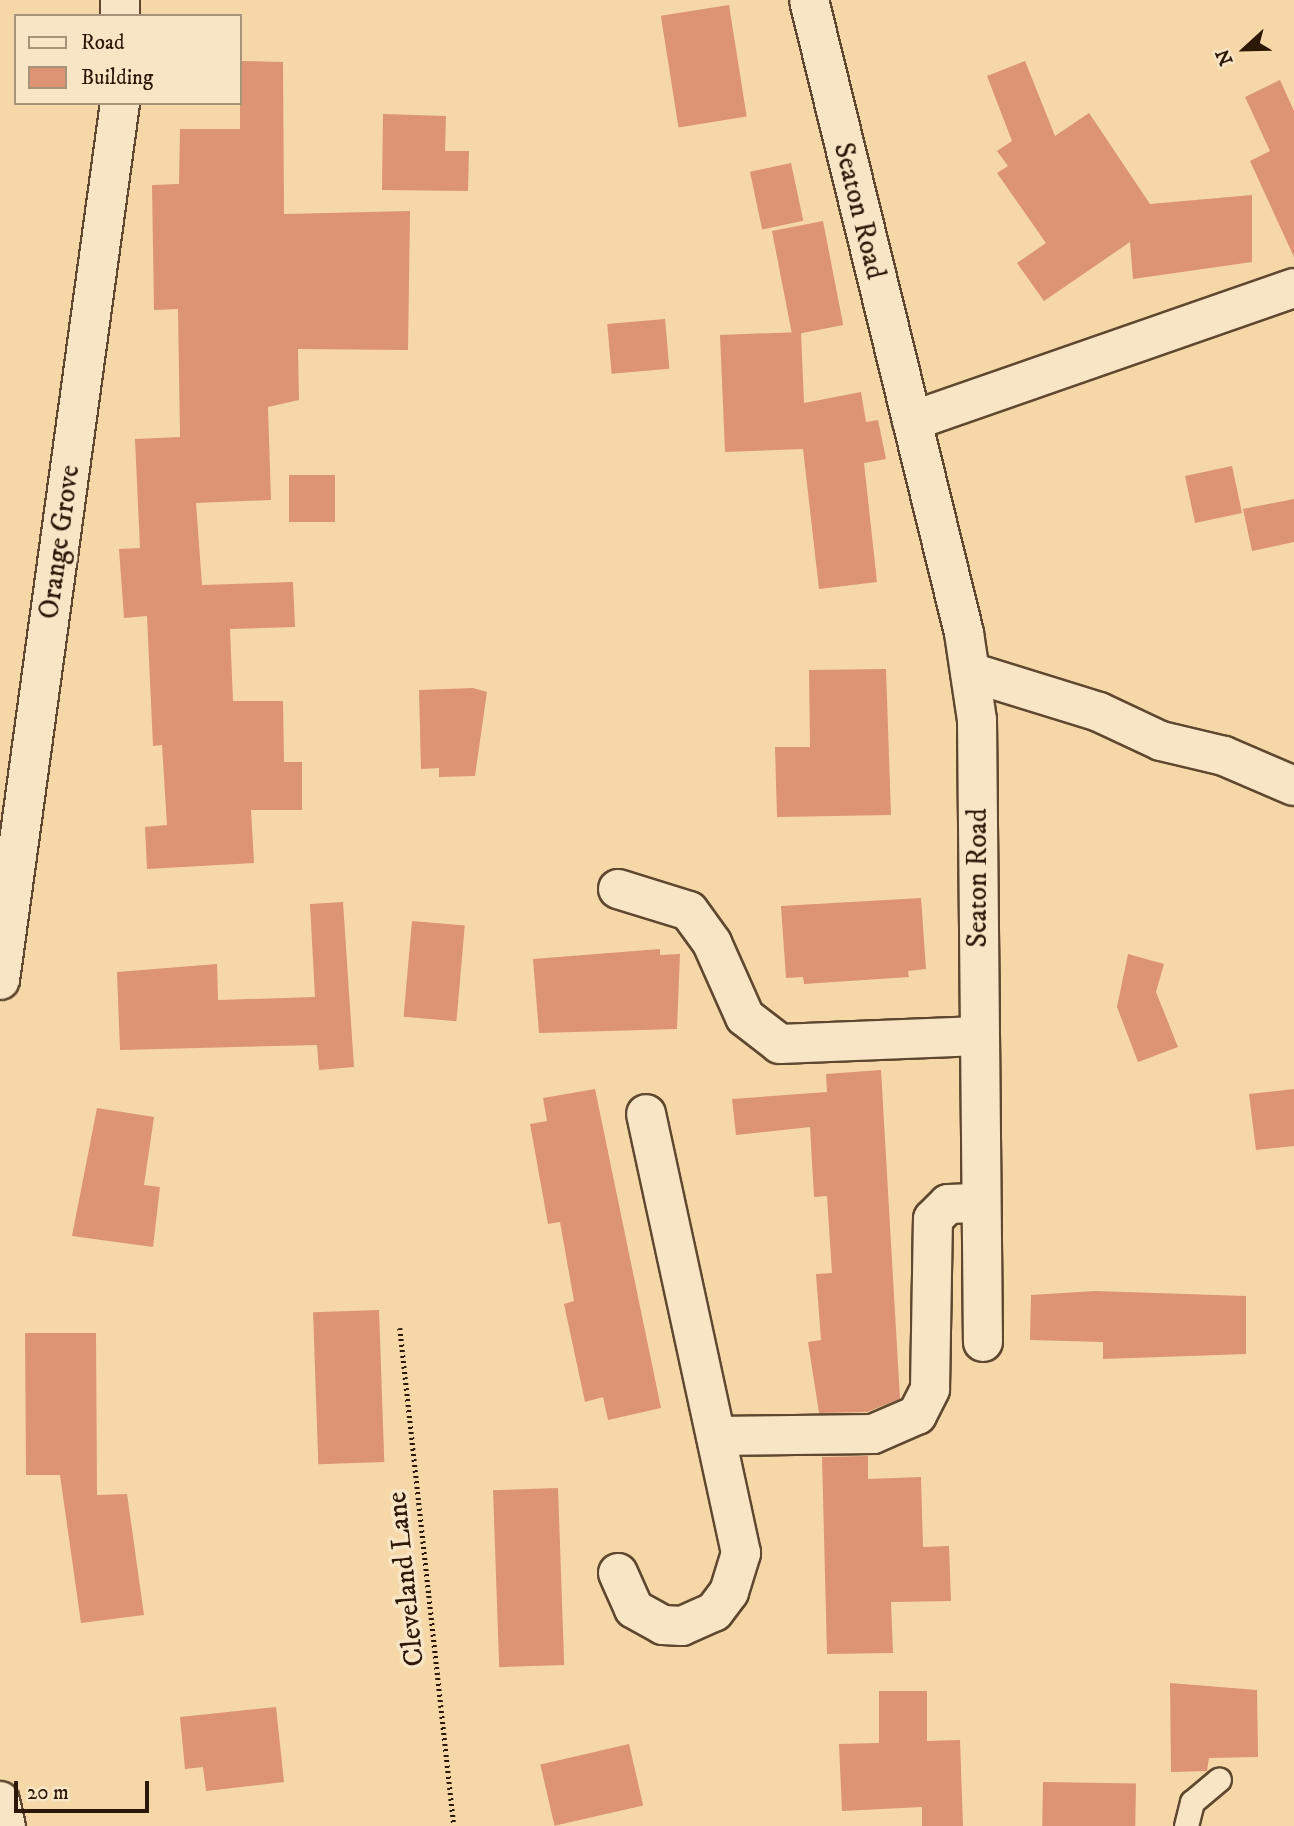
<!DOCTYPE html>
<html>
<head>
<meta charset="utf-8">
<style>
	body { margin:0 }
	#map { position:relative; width:1294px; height:1826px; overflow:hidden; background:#f5d7a8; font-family:"IM FELL DW Pica",serif }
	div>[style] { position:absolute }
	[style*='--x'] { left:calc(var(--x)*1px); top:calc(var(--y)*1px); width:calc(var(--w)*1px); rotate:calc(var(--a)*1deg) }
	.building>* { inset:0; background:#dc9474; transform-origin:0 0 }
	.path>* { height:4.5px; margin-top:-2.25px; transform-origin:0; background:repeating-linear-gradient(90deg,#2d1807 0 2px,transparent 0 5.5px) }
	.roads { filter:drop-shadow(2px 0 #5f482f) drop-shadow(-2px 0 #5f482f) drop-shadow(0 2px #5f482f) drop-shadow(0 -2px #5f482f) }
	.service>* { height:23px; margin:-11.5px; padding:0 11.5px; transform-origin:11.5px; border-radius:11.5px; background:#f8e5c6 }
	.minor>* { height:38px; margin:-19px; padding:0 19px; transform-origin:19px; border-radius:19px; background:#f8e5c6 }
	span { translate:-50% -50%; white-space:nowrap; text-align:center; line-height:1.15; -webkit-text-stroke:7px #f8e5c6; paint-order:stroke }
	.street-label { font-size:28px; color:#2d1807 }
	.legend { position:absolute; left:14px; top:14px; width:228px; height:91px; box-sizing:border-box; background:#f8e5c6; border:2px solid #a7937a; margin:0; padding:9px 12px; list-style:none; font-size:21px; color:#2d1807 }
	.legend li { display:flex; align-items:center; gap:14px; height:35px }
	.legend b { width:35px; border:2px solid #a7937a }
	.north { position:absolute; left:1210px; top:14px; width:70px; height:70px; -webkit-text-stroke:5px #f8e5c6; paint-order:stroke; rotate:248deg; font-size:19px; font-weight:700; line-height:28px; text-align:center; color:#2d1807 }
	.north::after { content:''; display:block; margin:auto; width:24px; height:32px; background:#2d1807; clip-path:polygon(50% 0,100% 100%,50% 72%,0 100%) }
	.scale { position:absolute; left:14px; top:1781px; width:135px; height:32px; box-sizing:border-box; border:4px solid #2d1807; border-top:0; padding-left:9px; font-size:21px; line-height:24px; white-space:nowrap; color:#2d1807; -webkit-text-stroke:5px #f8e5c6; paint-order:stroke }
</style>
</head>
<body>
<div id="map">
	<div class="building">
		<div style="left:729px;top:5px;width:113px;height:69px;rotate:81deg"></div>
		<div style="clip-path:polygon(240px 61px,283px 62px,284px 214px,410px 211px,408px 350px,298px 349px,299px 400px,268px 407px,271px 500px,196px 503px,202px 585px,293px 582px,295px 627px,230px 629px,233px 701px,283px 701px,284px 762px,302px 762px,302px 810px,251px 810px,254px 863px,147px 869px,145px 827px,167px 825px,162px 745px,153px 746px,147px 616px,124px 618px,119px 549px,140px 548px,135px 439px,180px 437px,178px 309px,154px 310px,152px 185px,179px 184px,180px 129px,240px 129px)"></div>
		<div style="clip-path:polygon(1025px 61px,1055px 136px,1089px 113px,1150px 204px,1252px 195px,1252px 262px,1133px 279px,1130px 242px,1044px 301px,1017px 263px,1046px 243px,997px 173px,1008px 166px,997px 151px,1012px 141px,987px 76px)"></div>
		<div style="clip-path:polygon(1280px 80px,1294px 111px,1294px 257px,1250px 161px,1270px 151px,1245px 97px)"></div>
		<div style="clip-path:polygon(383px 114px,446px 116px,445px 151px,469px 151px,468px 191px,382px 190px)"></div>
		<div style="left:791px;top:163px;width:59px;height:42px;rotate:78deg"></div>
		<div style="left:823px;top:221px;width:106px;height:52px;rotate:79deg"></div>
		<div style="left:665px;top:319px;width:50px;height:58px;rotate:85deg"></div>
		<div style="clip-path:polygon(801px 332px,804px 403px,861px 392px,866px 422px,878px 420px,886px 459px,864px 463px,877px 582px,819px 589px,803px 449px,725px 452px,720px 335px)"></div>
		<div style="left:1232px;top:466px;width:48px;height:48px;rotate:78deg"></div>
		<div style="left:335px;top:475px;width:47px;height:46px;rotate:90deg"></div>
		<div style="clip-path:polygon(1294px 499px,1294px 542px,1252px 551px,1243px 509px)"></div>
		<div style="clip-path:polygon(886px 669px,891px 815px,777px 817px,775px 747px,810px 747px,809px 670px)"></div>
		<div style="clip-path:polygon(473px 688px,487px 692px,475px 776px,439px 777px,439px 768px,421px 769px,419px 690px)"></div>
		<div style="clip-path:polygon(921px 898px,926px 969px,908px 971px,909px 977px,804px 984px,803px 977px,786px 978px,781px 906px)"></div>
		<div style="clip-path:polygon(343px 902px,354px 1067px,319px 1070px,317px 1045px,120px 1050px,117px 972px,217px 964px,218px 1000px,315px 997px,310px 904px)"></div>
		<div style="left:412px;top:921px;width:53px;height:96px;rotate:5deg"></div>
		<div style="clip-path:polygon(660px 949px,660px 955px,680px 954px,677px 1029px,539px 1033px,533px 959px)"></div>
		<div style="clip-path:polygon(1128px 954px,1164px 964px,1156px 992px,1178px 1047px,1138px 1062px,1117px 1007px)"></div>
		<div style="clip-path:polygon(881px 1070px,900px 1399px,867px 1412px,819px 1413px,808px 1342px,821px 1340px,816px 1274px,832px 1273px,827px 1196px,814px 1197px,810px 1127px,736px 1135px,732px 1099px,827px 1092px,826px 1074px)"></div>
		<div style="clip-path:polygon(595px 1089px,661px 1408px,608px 1420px,603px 1397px,585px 1402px,564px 1304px,574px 1301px,560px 1222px,548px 1224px,530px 1124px,547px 1121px,543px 1098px)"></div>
		<div style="clip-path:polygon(1294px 1089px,1294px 1146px,1256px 1150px,1249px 1094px)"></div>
		<div style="clip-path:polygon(97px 1108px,154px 1117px,144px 1185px,160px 1187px,153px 1247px,72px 1236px)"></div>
		<div style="clip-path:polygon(1095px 1291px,1246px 1296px,1246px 1354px,1103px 1359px,1103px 1342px,1030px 1340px,1031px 1295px)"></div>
		<div style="left:379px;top:1310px;width:152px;height:66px;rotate:88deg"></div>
		<div style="clip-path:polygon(25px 1333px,96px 1333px,97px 1495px,127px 1494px,144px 1615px,81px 1623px,60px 1475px,26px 1475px)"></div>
		<div style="clip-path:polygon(868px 1456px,868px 1479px,921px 1477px,923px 1547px,949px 1546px,951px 1601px,891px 1602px,893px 1653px,827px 1654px,822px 1457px)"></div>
		<div style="left:558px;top:1488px;width:177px;height:65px;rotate:88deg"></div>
		<div style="clip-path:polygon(1170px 1683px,1257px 1690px,1258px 1757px,1209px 1758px,1207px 1771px,1171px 1772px)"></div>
		<div style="clip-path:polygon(879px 1691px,927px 1691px,927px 1741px,960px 1740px,963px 1826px,922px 1826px,922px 1807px,842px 1811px,839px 1744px,879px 1743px)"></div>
		<div style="clip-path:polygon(276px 1707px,284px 1782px,206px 1791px,203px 1767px,185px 1769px,180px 1717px)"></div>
		<div style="left:629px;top:1744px;width:63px;height:91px;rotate:77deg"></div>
		<div style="left:1043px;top:1782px;width:93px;height:44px;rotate:1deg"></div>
	</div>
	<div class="path">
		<div style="--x:400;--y:1328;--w:501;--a:83.81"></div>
	</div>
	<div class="roads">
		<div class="service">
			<div style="--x:1186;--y:1826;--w:25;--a:-76"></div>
			<div style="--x:1192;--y:1802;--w:35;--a:-40"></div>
		</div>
		<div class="minor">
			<div style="--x:120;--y:0;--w:16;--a:90"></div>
			<div style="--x:809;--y:0;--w:652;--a:76.24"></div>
			<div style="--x:964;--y:633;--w:88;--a:81.5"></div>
			<div style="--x:977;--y:720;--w:622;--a:89.45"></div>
			<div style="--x:912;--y:421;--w:404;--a:-19.2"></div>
			<div style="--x:970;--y:672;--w:135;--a:17.2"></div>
			<div style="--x:1099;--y:712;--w:68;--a:25.1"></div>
			<div style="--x:1161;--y:741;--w:65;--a:13.4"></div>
			<div style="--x:1224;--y:756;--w:76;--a:23.2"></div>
			<div style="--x:618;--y:889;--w:74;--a:17.2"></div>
			<div style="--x:689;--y:911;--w:39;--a:54"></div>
			<div style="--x:712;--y:943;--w:81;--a:66"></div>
			<div style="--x:745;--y:1017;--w:44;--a:37.6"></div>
			<div style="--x:780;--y:1044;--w:199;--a:-2.3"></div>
			<div style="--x:0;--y:980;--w:885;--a:-82.21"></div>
			<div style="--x:716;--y:1436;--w:157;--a:-0.7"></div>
			<div style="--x:873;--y:1434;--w:48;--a:-23.4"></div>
			<div style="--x:917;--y:1415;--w:29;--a:-63"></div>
			<div style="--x:930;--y:1389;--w:170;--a:-89"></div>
			<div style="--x:933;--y:1219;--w:21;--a:-45"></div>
			<div style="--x:948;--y:1204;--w:33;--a:-2"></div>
			<div style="--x:618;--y:1573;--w:39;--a:66"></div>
			<div style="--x:634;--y:1609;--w:33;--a:29"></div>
			<div style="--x:663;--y:1625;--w:19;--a:3"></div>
			<div style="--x:682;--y:1626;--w:35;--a:-24"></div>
			<div style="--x:714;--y:1612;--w:25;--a:-53"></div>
			<div style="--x:729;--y:1592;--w:41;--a:-72.9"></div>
			<div style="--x:741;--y:1553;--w:449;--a:-102.2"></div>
			<div style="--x:0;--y:1801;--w:26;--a:77"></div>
		</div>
	</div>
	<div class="street-label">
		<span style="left:859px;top:211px;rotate:76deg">Seaton Road</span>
		<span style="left:60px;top:542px;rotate:-82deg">Orange Grove</span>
		<span style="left:978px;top:878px;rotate:-90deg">Seaton Road</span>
		<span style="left:406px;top:1579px;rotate:-96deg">Cleveland Lane</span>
	</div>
	<ul class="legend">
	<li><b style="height:9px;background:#f8e5c6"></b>Road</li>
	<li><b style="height:19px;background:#dc9474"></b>Building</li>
	</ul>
	<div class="north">N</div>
	<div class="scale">20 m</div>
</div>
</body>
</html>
